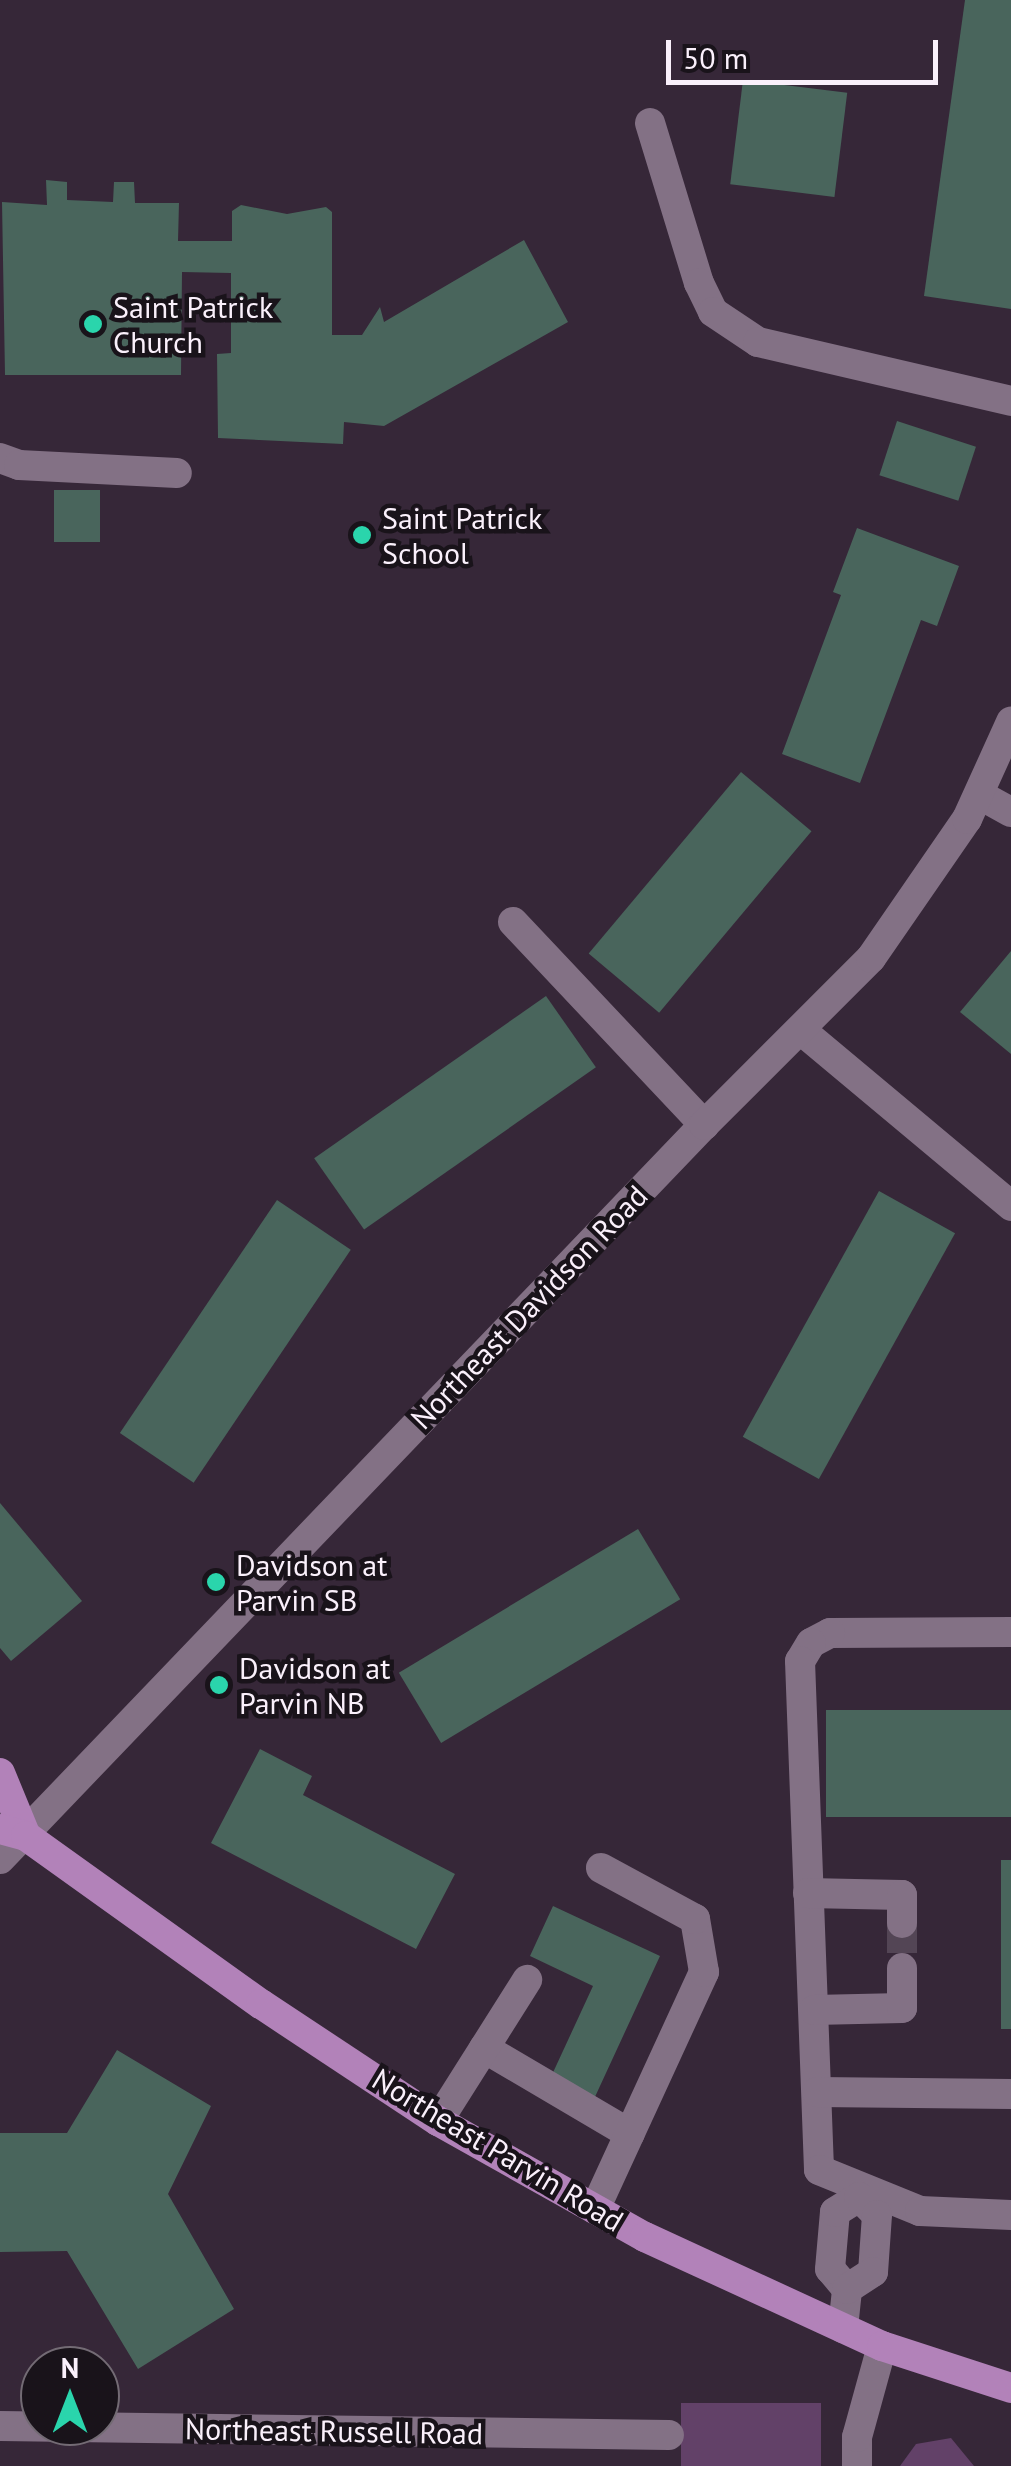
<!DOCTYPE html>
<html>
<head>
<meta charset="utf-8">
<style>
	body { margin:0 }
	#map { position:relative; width:1011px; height:2466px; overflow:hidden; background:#362738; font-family:"PT Sans",sans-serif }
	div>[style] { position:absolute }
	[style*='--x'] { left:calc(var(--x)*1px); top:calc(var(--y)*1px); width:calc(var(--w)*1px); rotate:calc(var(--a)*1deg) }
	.green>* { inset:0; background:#624168; transform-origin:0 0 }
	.building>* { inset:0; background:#49655c; transform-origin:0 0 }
	.minor-tunnel>* { height:30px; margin-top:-15px; transform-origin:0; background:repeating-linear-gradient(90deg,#534555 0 30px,transparent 0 45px) }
	.minor>* { height:30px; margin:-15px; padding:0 15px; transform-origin:15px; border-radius:15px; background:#837185 }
	.major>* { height:30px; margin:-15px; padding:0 15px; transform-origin:15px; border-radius:15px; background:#b282b9 }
	.dots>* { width:28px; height:28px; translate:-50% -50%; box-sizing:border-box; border:5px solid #19131a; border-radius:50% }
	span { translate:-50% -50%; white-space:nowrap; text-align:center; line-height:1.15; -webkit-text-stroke:9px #19131a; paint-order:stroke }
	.poi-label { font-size:30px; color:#faf0fb }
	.left { translate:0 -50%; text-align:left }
	.street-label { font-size:30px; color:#faf0fb }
	.north { position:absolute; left:20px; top:2346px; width:100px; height:100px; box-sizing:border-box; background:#19131a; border:2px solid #736b74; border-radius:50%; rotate:0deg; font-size:28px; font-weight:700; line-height:40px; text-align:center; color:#faf0fb }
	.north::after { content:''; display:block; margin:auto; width:35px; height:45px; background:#2ad5ac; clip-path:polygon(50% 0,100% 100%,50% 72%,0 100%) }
	.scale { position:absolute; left:666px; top:40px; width:272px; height:45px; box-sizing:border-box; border:5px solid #faf0fb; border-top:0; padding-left:12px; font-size:30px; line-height:35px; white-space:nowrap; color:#faf0fb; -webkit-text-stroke:8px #19131a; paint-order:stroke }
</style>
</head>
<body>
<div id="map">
	<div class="green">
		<div style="left:681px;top:2403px;width:140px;height:63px"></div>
		<div style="clip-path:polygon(951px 2438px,974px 2466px,900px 2466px,916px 2444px)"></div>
	</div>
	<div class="building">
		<div style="clip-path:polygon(965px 0,1011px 0,1011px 309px,924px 296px)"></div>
		<div style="left:743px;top:80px;width:105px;height:105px;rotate:7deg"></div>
		<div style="clip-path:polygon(46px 180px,67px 182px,67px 200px,113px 202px,114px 182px,134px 182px,135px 203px,179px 203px,178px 241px,232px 241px,232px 211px,241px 205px,287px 214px,326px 207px,332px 212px,332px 335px,362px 335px,380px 307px,384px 322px,524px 240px,568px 322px,384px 426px,344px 422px,343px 444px,218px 438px,217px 354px,231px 353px,231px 273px,182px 272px,181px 375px,5px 375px,2px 202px,47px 205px)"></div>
		<div style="left:897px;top:421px;width:83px;height:57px;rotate:18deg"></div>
		<div style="left:54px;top:490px;width:46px;height:52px"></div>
		<div style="clip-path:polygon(857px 528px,959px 566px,937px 626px,921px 620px,860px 783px,782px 754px,841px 595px,833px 592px)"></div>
		<div style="left:741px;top:772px;width:92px;height:237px;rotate:40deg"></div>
		<div style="clip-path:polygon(1011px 951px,1011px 1054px,960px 1012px)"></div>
		<div style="left:546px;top:996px;width:87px;height:283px;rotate:55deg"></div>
		<div style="left:879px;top:1191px;width:87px;height:281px;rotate:29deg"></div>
		<div style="left:277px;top:1200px;width:89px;height:281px;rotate:34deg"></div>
		<div style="clip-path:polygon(0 1503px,82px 1601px,11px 1661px,0 1648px)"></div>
		<div style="left:638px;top:1529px;width:82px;height:279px;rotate:59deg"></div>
		<div style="left:826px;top:1710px;width:185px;height:107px"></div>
		<div style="clip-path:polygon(260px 1749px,312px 1776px,303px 1795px,455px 1874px,416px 1949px,211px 1843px)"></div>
		<div style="left:1001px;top:1860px;width:10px;height:169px"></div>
		<div style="clip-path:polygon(553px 1906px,660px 1956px,594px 2099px,550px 2079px,593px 1986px,530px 1956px)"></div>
		<div style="clip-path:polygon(117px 2050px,211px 2106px,168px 2194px,234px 2309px,138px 2369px,67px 2251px,0 2252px,0 2133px,67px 2133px)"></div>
	</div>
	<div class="minor-tunnel">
		<div style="--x:902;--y:1923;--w:45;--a:90"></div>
	</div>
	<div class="minor">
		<div style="--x:650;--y:123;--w:167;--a:73"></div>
		<div style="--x:699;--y:283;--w:32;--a:64"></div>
		<div style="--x:713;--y:312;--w:54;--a:33.7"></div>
		<div style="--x:758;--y:342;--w:260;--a:13.1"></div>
		<div style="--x:0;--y:458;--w:20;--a:20"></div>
		<div style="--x:19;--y:465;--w:158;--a:2.9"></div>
		<div style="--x:980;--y:795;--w:35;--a:29"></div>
		<div style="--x:513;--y:922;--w:279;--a:46.7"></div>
		<div style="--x:802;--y:1031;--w:273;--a:39.9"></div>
		<div style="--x:1011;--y:1632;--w:181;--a:179.7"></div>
		<div style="--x:830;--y:1633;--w:21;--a:152"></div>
		<div style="--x:811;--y:1643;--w:21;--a:121"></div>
		<div style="--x:800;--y:1661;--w:509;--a:87.86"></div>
		<div style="--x:819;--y:2170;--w:109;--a:22.1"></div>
		<div style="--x:920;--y:2211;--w:91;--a:2.5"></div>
		<div style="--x:0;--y:1859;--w:1017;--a:-46.2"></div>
		<div style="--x:704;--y:1125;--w:236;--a:-45"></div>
		<div style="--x:871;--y:958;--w:169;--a:-55.4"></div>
		<div style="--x:967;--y:819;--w:107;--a:-65.6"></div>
		<div style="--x:808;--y:1893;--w:94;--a:1.2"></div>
		<div style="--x:902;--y:1895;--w:28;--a:90"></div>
		<div style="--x:814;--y:2010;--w:88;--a:-1.3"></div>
		<div style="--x:902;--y:2008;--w:40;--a:-90"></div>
		<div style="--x:484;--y:2048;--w:169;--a:30.5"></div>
		<div style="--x:817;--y:2092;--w:194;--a:0.6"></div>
		<div style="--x:438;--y:2121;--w:167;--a:-57.7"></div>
		<div style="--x:595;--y:2209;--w:261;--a:-65.3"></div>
		<div style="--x:704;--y:1972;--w:54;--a:-99.6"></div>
		<div style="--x:695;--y:1919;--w:107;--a:-151.5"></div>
		<div style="--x:843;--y:2328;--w:39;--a:-84"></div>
		<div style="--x:847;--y:2289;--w:26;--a:-130"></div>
		<div style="--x:830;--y:2269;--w:57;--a:-85"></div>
		<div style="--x:835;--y:2212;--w:28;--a:-32"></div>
		<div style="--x:859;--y:2197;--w:25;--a:45"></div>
		<div style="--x:877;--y:2215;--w:57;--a:94"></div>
		<div style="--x:873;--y:2272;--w:31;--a:147"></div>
		<div style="--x:0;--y:2426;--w:669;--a:0.77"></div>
		<div style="--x:857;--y:2466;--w:29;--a:-90"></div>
		<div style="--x:857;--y:2437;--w:94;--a:-74.6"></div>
	</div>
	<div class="major">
		<div style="--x:0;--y:1773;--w:68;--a:67.6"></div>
		<div style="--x:0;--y:1829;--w:27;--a:15"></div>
		<div style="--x:26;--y:1836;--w:289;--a:35.6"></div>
		<div style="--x:261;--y:2004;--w:212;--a:33.5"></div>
		<div style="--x:438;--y:2121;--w:237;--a:29.3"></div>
		<div style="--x:645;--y:2237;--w:261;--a:24.7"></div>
		<div style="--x:882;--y:2346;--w:136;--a:18"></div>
	</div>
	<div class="dots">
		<div style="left:93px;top:324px;background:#2ad5ac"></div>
		<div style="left:362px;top:535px;background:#2ad5ac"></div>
		<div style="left:216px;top:1582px;background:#2ad5ac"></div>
		<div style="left:219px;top:1685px;background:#2ad5ac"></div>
	</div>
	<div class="poi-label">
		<span class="left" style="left:113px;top:324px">Saint Patrick<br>Church</span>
		<span class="left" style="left:382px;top:535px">Saint Patrick<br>School</span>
		<span class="left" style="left:236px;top:1582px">Davidson at<br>Parvin SB</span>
		<span class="left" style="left:239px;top:1685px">Davidson at<br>Parvin NB</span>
	</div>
	<div class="street-label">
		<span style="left:529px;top:1307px;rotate:-46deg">Northeast Davidson Road</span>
		<span style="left:498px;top:2150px;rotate:31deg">Northeast Parvin Road</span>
		<span style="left:334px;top:2431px;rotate:1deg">Northeast Russell Road</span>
	</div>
	<div class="north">N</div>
	<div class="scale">50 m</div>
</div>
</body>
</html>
